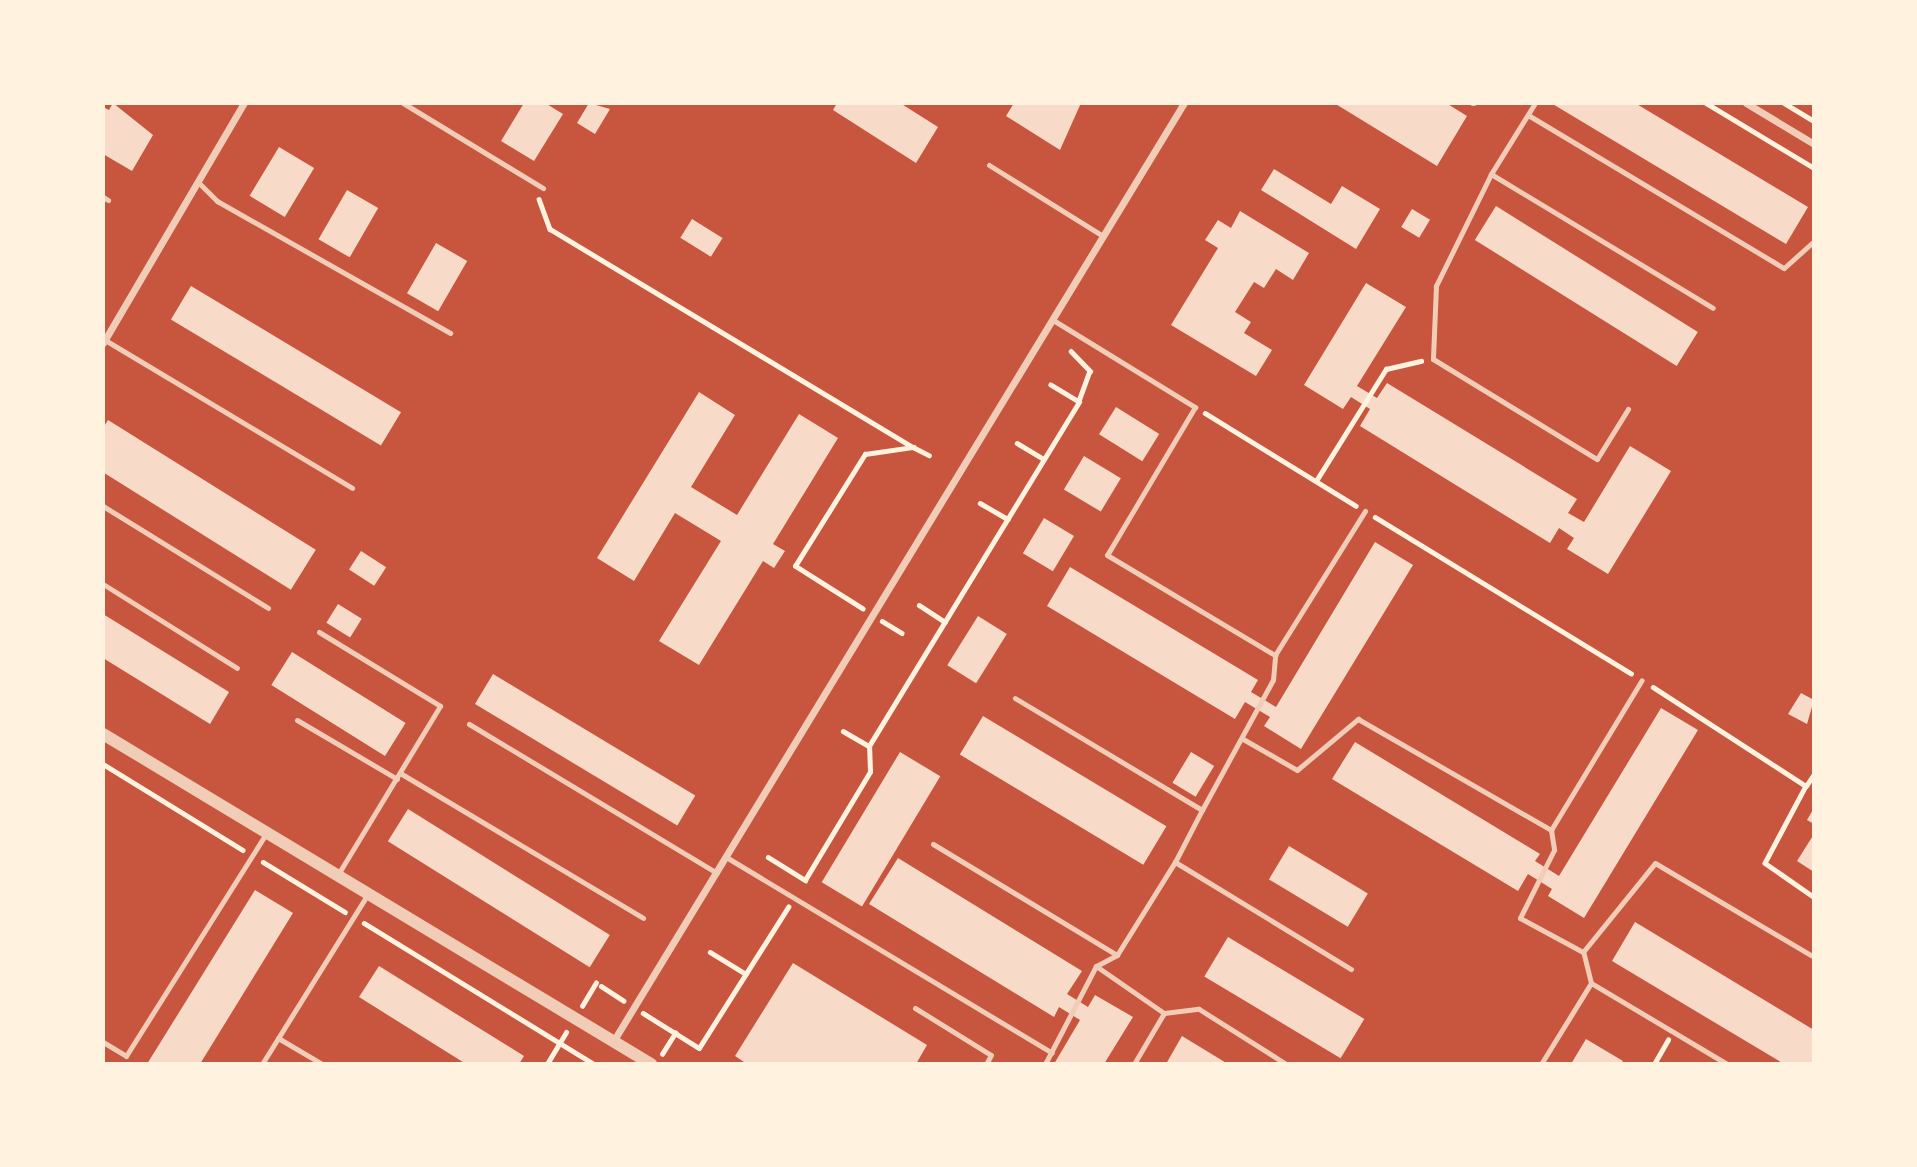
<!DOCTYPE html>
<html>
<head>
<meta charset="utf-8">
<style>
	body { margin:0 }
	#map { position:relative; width:1917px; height:1167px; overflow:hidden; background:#c8553d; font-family:"Golos Text",sans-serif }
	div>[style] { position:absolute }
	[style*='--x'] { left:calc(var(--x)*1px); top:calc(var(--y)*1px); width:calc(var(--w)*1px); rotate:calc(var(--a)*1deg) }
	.building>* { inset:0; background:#f7dbc8; transform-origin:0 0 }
	.path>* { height:4.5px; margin:-2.25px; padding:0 2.25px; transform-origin:2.25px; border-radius:2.25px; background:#fff3e0 }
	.service>* { height:5px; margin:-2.5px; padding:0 2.5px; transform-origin:2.5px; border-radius:2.5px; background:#f1ccb7 }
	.pedestrian>* { height:6px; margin:-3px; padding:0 3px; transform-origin:3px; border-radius:3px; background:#f1ccb7 }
	.minor>* { height:7px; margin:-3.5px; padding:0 3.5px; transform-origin:3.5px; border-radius:3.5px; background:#f1ccb7 }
	.tertiary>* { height:12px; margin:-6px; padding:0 6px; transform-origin:6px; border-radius:6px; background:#f1ccb7 }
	span { translate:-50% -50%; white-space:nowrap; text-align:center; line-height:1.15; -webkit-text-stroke:7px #fff3e0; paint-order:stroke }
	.frame { position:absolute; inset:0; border:105px solid #fff3e0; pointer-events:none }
</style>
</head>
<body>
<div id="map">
	<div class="building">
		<div style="clip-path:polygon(113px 103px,153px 135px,132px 171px,103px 154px,103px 107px,109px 110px)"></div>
		<div style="clip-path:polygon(524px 103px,545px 103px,563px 114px,534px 161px,501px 141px)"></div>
		<div style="clip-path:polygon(589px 103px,610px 109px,595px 134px,577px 123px)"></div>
		<div style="clip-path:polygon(837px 103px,900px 103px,938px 127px,916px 163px,833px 110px)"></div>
		<div style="clip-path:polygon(1014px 103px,1081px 103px,1060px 150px,1006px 116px)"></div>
		<div style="clip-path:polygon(1334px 103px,1446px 103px,1467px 116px,1437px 166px)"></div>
		<div style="clip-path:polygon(1551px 103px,1635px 103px,1808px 207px,1786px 244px)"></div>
		<div style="left:279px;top:147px;width:41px;height:57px;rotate:31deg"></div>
		<div style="clip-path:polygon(1274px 169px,1331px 204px,1342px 186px,1380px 209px,1356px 249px,1261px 190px)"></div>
		<div style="left:347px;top:190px;width:36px;height:57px;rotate:30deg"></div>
		<div style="left:1496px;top:206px;width:238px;height:40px;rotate:32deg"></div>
		<div style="left:1412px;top:209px;width:21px;height:21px;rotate:31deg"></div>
		<div style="clip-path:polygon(1240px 211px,1309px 253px,1293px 280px,1276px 269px,1264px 288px,1254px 282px,1235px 312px,1251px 322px,1244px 333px,1272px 350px,1256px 376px,1171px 325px,1218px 248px,1205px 240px,1218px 220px,1231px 228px)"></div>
		<div style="left:692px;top:219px;width:36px;height:22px;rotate:32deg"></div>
		<div style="left:436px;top:243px;width:36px;height:58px;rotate:30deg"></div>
		<div style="clip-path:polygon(1366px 283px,1406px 307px,1357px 386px,1377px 398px,1387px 383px,1577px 499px,1568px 513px,1584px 522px,1630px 446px,1671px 471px,1608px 574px,1567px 549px,1574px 538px,1559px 528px,1550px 543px,1360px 426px,1370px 409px,1351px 397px,1343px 409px,1304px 385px)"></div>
		<div style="left:191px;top:286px;width:245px;height:39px;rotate:31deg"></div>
		<div style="clip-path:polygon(699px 392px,735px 415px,691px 487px,737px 515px,799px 414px,838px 438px,773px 544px,785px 551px,774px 568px,763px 561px,699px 665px,659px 641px,721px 541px,675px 513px,634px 581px,597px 558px)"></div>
		<div style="left:1116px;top:407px;width:51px;height:32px;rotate:32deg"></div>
		<div style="left:108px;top:420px;width:245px;height:47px;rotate:32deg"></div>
		<div style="left:1084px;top:456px;width:43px;height:39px;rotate:31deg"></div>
		<div style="left:1044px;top:518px;width:35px;height:41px;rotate:31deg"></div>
		<div style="clip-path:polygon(1375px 542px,1413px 565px,1301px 749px,1264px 726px,1270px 717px,1245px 702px,1235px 719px,1047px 606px,1070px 567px,1258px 680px,1251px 692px,1276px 707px)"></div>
		<div style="left:361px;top:551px;width:30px;height:22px;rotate:33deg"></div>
		<div style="left:338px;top:604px;width:28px;height:22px;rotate:32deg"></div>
		<div style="clip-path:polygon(103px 614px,229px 692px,210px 724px,103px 658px)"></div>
		<div style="left:978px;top:616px;width:34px;height:58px;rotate:32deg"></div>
		<div style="left:292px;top:652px;width:134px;height:39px;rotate:32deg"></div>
		<div style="left:493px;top:674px;width:236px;height:35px;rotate:31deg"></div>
		<div style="clip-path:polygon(1801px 693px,1814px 700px,1807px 724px,1788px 714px)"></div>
		<div style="clip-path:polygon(1661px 708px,1698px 730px,1584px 918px,1548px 896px,1552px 889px,1528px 874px,1518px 891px,1332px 779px,1355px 742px,1540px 854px,1535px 861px,1559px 876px)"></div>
		<div style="left:983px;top:716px;width:214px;height:45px;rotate:31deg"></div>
		<div style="left:900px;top:752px;width:47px;height:152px;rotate:31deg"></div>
		<div style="left:1191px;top:752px;width:27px;height:36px;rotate:31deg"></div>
		<div style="clip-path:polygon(1814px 808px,1814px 824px,1807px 820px)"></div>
		<div style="left:408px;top:809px;width:238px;height:38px;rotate:32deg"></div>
		<div style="clip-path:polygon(1814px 834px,1814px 872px,1797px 861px)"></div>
		<div style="left:1289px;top:846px;width:92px;height:39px;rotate:31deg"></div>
		<div style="clip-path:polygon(898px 858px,1082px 971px,1067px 994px,1088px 1007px,1095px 995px,1133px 1017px,1104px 1064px,1054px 1064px,1080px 1020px,1059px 1007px,1054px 1017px,869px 904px)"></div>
		<div style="clip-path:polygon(255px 890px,293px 913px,200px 1064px,147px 1064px)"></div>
		<div style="clip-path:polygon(1635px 922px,1814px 1030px,1814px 1064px,1784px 1064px,1612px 961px)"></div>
		<div style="left:1228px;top:937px;width:159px;height:46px;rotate:31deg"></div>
		<div style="clip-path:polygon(793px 963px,927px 1045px,916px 1064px,747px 1064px,735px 1056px)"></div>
		<div style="clip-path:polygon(379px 966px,524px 1056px,519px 1064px,466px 1064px,359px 997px)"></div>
		<div style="clip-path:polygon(1182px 1036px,1228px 1064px,1166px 1064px)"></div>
		<div style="clip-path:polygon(1586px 1039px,1623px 1061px,1621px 1064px,1571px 1064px)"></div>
	</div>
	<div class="path">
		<div style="--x:1706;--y:103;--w:126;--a:31"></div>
		<div style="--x:1784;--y:103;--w:35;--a:31"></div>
		<div style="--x:539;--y:199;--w:32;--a:70"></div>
		<div style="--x:550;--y:229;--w:423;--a:31"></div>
		<div style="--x:1071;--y:351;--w:28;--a:46"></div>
		<div style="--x:1090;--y:371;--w:33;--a:110"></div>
		<div style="--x:1205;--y:413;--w:177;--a:31.6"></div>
		<div style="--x:1017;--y:443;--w:31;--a:31"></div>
		<div style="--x:1316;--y:481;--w:132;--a:-58"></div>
		<div style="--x:1386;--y:369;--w:36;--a:-13"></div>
		<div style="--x:980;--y:503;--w:32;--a:30"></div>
		<div style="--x:1375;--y:517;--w:300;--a:31.4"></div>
		<div style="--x:919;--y:605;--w:31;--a:33"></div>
		<div style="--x:863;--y:609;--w:80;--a:-147.7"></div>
		<div style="--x:795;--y:566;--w:132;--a:-58"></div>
		<div style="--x:865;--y:454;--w:49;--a:-8.3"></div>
		<div style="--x:913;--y:447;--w:18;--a:27"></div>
		<div style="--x:882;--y:621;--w:23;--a:31"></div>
		<div style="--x:1653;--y:687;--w:182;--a:32.9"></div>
		<div style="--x:1806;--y:786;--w:14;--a:-56"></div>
		<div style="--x:843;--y:731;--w:30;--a:30"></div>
		<div style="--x:103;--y:764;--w:164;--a:31.6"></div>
		<div style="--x:1806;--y:786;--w:87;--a:118"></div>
		<div style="--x:1765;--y:863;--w:60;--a:34.8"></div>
		<div style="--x:768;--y:857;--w:44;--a:31.9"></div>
		<div style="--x:805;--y:880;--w:126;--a:-59"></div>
		<div style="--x:870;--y:772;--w:26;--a:-92"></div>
		<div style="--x:869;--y:746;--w:403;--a:-58.6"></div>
		<div style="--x:1079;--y:402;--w:33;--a:-149"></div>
		<div style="--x:263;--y:862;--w:96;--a:31.4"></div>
		<div style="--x:364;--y:923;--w:270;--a:31.5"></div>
		<div style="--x:710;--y:952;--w:42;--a:31.4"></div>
		<div style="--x:601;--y:986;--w:27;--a:33"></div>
		<div style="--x:582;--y:1006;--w:27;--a:-59"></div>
		<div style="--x:643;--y:1013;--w:66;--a:32"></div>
		<div style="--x:699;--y:1048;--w:167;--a:-57.7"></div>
		<div style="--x:662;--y:1054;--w:25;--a:-58"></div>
		<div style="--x:547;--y:1064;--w:37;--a:-59"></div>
		<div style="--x:1654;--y:1064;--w:28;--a:-60"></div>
	</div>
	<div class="service">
		<div style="--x:403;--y:103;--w:164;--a:31.3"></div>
		<div style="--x:1535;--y:103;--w:84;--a:121.8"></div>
		<div style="--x:1491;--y:174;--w:125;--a:116.2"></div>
		<div style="--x:1436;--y:286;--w:73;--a:92.4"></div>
		<div style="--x:1433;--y:359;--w:192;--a:31.4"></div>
		<div style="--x:1597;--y:459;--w:59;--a:-58.2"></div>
		<div style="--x:1528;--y:115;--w:298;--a:30.9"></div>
		<div style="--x:1784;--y:268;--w:40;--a:-42"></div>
		<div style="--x:989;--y:165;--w:134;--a:31.9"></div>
		<div style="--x:1491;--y:174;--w:259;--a:31.1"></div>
		<div style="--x:198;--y:182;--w:27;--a:45"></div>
		<div style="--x:217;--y:201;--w:268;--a:29.5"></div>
		<div style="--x:103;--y:197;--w:6;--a:31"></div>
		<div style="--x:1053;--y:320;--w:167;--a:31.5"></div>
		<div style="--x:1195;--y:407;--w:172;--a:120.7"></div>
		<div style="--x:1107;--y:555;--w:196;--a:30.8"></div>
		<div style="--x:1275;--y:655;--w:170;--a:-58"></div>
		<div style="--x:105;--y:340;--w:288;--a:30.9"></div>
		<div style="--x:103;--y:506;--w:194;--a:31.7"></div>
		<div style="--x:103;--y:584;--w:158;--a:32.1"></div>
		<div style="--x:319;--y:632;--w:142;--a:31.4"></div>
		<div style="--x:440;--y:706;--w:195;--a:121.2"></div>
		<div style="--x:297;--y:720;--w:116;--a:30.5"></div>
		<div style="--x:469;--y:724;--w:289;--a:31"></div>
		<div style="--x:1243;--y:739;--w:62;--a:29.9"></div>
		<div style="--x:1297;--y:770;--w:80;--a:-39.9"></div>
		<div style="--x:1358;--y:719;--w:223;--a:29.9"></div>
		<div style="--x:1551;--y:830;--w:175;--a:-58.8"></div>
		<div style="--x:400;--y:773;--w:283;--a:30.8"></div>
		<div style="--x:1202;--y:810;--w:148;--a:-61.4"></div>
		<div style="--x:1273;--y:680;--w:25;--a:-85"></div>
		<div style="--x:1551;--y:830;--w:20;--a:81"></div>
		<div style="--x:1554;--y:850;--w:76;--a:116.6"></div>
		<div style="--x:1520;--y:918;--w:72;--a:28.4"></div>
		<div style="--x:933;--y:844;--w:215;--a:31.1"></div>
		<div style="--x:1117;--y:955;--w:110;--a:-58.1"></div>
		<div style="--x:1175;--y:862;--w:59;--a:-62.6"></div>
		<div style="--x:1202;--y:810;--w:218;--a:-149.1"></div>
		<div style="--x:726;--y:857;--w:380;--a:31"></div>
		<div style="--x:1175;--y:862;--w:206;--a:31.3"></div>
		<div style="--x:1117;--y:955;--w:24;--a:152"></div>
		<div style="--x:1096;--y:966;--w:83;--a:34.7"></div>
		<div style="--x:1164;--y:1013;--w:59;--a:120.5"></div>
		<div style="--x:915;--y:1008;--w:89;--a:31.7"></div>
		<div style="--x:991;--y:1055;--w:10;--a:119"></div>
		<div style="--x:1164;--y:1013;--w:35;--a:-7"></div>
		<div style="--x:1199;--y:1009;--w:103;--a:32.3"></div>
		<div style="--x:278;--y:1038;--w:51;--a:30.6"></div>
		<div style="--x:103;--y:1042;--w:27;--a:31"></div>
		<div style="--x:126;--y:1056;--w:261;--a:-57.8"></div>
		<div style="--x:262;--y:1064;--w:199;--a:-58.1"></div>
		<div style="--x:1045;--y:1064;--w:110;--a:-62.5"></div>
		<div style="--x:1541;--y:1064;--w:95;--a:-58.3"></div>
		<div style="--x:1727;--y:1064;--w:158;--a:-149.2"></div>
		<div style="--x:1591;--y:983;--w:32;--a:-104"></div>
		<div style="--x:1583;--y:952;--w:114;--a:-51"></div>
		<div style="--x:1655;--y:863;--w:185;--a:30.6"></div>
	</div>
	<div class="pedestrian">
		<div style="--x:1473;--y:103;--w:1;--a:0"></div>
	</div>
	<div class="minor">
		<div style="--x:1746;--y:103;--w:79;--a:31.1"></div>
		<div style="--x:103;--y:343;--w:278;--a:-59.6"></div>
		<div style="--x:614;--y:1040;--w:1097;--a:-58.69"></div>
	</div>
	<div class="tertiary">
		<div style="--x:103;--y:734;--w:640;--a:31.06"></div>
	</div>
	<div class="frame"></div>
</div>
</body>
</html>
